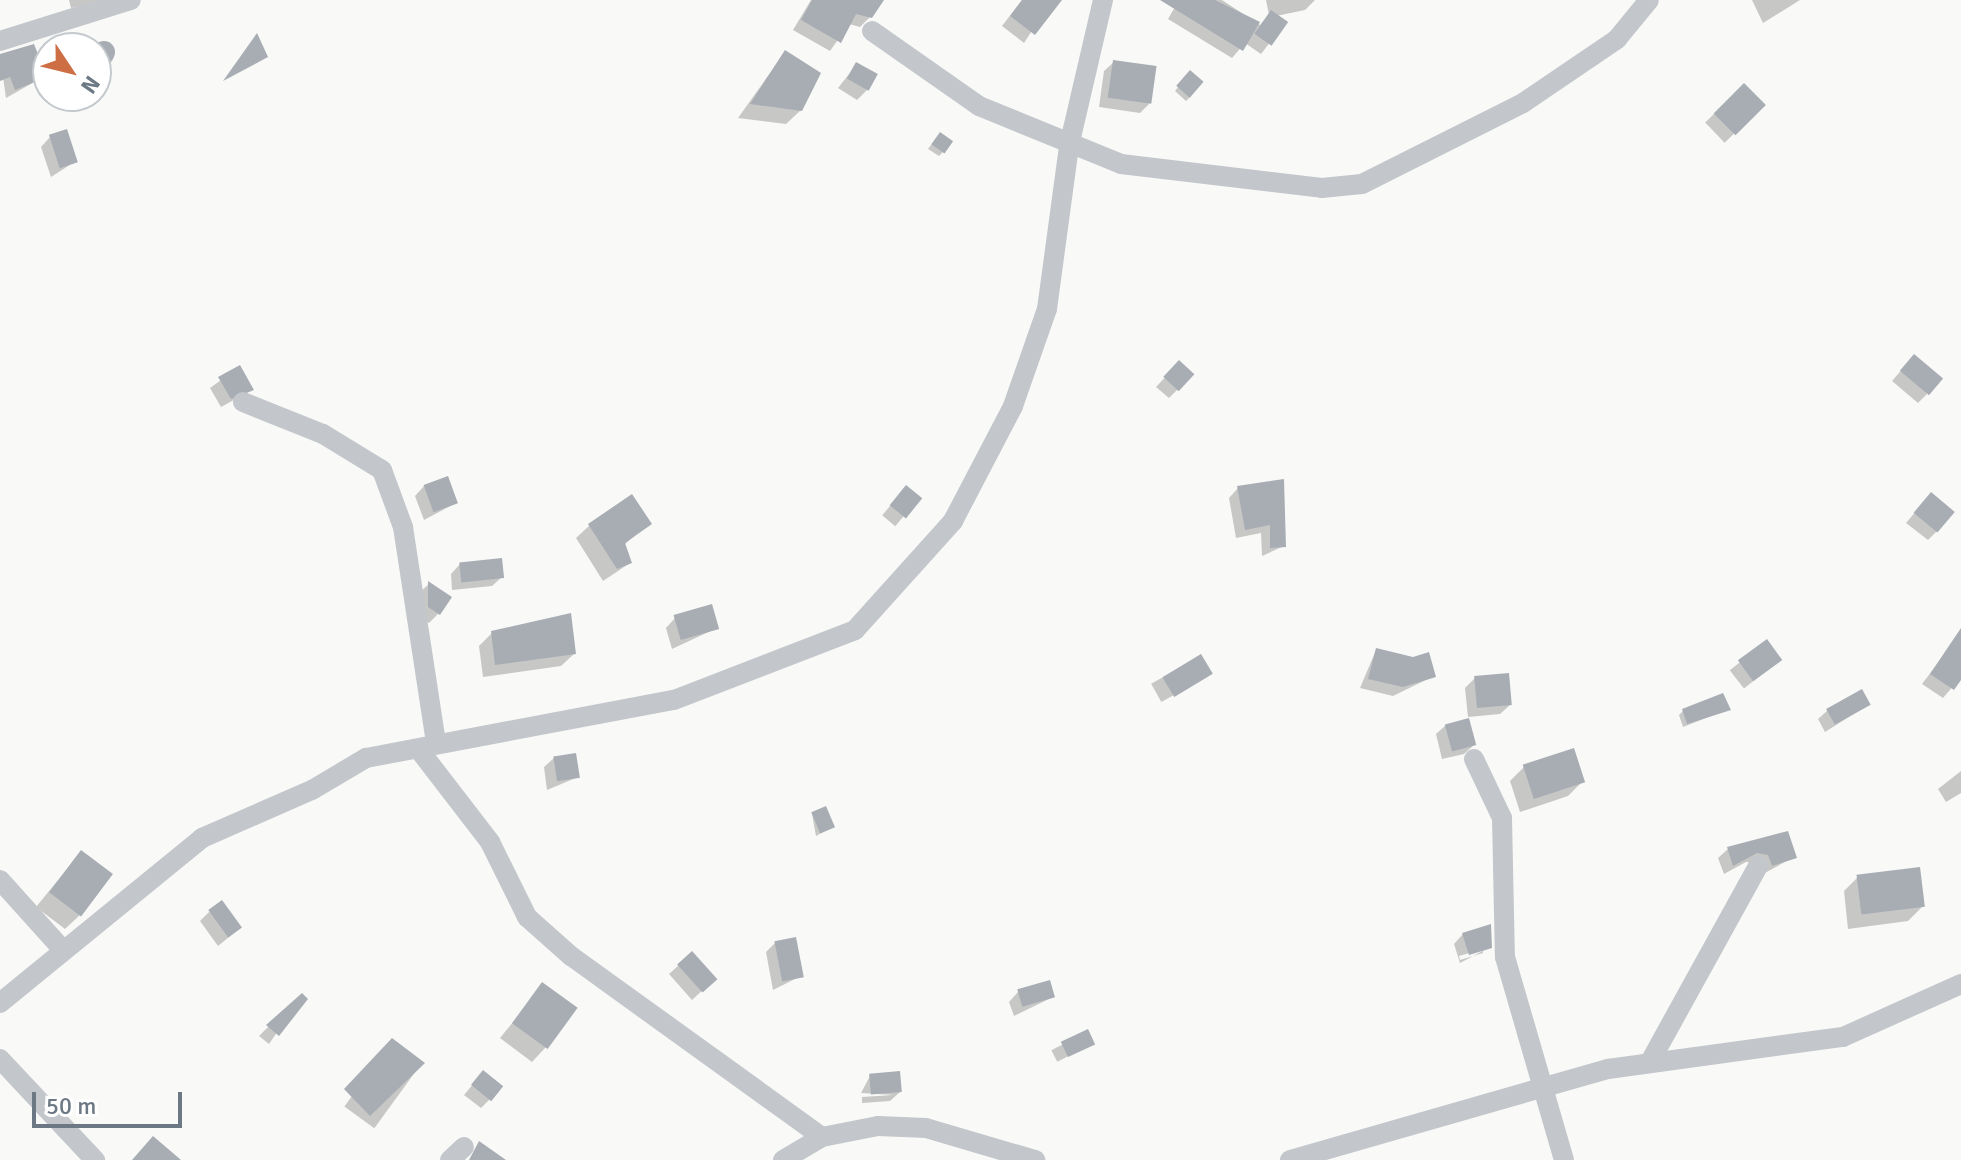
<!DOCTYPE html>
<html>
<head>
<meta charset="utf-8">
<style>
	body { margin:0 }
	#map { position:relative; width:1961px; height:1160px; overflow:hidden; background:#f9f9f8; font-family:Signika,sans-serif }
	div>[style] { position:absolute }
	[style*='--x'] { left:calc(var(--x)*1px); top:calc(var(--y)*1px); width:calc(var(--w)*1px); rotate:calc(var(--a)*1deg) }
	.shadow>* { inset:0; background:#0003; transform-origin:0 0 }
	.round { border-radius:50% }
	.building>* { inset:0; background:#a7adb3; transform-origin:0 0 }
	.minor>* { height:20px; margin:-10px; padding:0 10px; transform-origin:10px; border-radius:10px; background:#c3c6ca }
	span { translate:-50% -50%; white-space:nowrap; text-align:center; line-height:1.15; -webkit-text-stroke:8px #fff; paint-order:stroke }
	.north { position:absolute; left:32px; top:32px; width:80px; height:80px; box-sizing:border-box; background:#fff; border:2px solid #c4c9ce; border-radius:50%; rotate:125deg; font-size:22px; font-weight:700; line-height:32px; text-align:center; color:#6c7884 }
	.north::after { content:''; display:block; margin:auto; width:28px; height:36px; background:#cd6e44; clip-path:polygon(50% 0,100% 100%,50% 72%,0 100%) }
	.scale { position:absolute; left:32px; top:1092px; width:150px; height:36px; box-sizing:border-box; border:4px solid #6c7884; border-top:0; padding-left:10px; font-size:24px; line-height:28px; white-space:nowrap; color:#6c7884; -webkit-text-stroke:6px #fff; paint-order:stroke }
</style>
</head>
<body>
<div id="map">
	<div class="shadow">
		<div style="clip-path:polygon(69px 0,114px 0,71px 8px)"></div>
		<div style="clip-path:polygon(811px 0,872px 0,870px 17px,860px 27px,849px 24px,830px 51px,793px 30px)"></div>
		<div style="clip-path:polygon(1022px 0,1052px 0,1024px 43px,1002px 26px)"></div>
		<div style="clip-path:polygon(1179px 0,1222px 0,1260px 25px,1269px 15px,1266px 0,1315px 0,1305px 10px,1276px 16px,1285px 23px,1261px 54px,1245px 43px,1232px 58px,1168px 19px)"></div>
		<div style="clip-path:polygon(1752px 0,1800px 0,1763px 23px)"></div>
		<div class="round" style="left:92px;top:44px;width:22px;height:22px"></div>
		<div style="clip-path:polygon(785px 52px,801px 110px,786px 124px,738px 118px)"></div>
		<div style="clip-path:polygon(0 56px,45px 76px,6px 98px)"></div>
		<div style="clip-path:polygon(1114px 62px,1149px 104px,1140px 113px,1099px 107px,1104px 71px)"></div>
		<div style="clip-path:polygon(857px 64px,867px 90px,857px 100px,838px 88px)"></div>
		<div style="clip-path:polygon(1186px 77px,1190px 97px,1186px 101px,1175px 91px)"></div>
		<div style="left:1744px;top:85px;width:28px;height:54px;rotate:46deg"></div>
		<div style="clip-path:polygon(50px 137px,76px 161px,51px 177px,41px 147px)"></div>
		<div style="clip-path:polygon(936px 138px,943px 152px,939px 156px,928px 149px)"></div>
		<div style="clip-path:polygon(1905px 366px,1927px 394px,1918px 403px,1892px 381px)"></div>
		<div style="clip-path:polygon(239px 367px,252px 390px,221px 407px,210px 388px)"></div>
		<div style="clip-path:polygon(1170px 372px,1178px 389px,1169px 398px,1156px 387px)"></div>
		<div style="clip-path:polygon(1282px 482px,1284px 546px,1262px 556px,1261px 533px,1236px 538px,1229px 498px,1238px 488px)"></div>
		<div style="clip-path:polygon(424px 486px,456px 503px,424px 520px,415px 496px)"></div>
		<div style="left:906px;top:487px;width:17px;height:37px;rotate:40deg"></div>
		<div style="clip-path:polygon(1922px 504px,1937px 531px,1928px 540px,1906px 523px)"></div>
		<div style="clip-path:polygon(649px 523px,624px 545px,630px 563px,603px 581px,576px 538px,590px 525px)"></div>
		<div style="clip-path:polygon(460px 564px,502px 577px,492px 586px,452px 590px,451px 574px)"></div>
		<div style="clip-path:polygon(429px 584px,438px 614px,429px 623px,420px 617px,420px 592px)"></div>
		<div style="clip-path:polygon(675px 618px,717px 628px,672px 649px,666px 628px)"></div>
		<div style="clip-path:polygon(492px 633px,574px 654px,561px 666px,483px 677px,479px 646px)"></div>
		<div style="left:1766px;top:642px;width:23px;height:46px;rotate:52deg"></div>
		<div style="clip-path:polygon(1953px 643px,1961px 649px,1961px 677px,1943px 698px,1922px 684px)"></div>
		<div style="clip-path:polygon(1376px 650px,1434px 676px,1393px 696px,1360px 688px)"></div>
		<div style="left:1201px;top:656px;width:21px;height:57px;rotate:61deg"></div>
		<div style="clip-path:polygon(1475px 678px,1510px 705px,1500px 714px,1468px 717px,1465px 688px)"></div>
		<div style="clip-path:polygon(1868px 705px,1825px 732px,1818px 719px,1828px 710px)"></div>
		<div style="clip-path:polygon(1729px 709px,1683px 727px,1679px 715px,1683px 711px)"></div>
		<div style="clip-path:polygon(1446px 725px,1474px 745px,1464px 754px,1442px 759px,1436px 734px)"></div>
		<div style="clip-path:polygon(554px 758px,578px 777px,547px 790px,544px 767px)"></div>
		<div style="clip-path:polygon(1524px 767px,1583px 781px,1568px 796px,1520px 812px,1510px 781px)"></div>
		<div style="clip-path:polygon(1961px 771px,1961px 793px,1946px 802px,1938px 789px)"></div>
		<div style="clip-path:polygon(812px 814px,833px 826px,816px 836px)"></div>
		<div style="clip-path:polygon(1728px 849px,1794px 857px,1763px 874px,1759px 863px,1746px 862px,1724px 874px,1718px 858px)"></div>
		<div style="clip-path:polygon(81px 852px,80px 915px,65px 929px,36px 907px)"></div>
		<div style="clip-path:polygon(1858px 877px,1923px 906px,1908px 921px,1848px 929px,1844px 891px)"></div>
		<div style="clip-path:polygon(209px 912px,240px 928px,218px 946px,200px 921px)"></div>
		<div style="clip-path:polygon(evenodd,1463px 934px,1490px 947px,1460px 963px,1454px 944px,1463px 934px,1483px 949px,1483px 953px,1460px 960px,1459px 956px,1483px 949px)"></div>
		<div style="clip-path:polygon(775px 943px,801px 976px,773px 990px,766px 952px)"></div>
		<div style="clip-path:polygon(679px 965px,705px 988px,692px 1000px,669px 974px)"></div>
		<div style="clip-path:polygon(543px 985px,546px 1047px,532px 1062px,500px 1038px)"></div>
		<div style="clip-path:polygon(1018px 992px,1053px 997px,1014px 1016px,1009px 1002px)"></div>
		<div style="clip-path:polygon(302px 996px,269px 1044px,259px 1036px,268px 1027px)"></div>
		<div style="left:1087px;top:1032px;width:13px;height:40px;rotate:63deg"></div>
		<div style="left:392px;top:1041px;width:37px;height:81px;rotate:36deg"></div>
		<div style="clip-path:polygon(483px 1072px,490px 1099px,481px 1108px,464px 1095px)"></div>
		<div style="clip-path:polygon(870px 1076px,900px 1092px,890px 1101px,862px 1103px,862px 1097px,893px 1095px,861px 1093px)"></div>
	</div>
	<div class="building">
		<div style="clip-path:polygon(812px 0,884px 0,872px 18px,856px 14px,841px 43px,801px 20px)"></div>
		<div style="clip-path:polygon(1022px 0,1062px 0,1035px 35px,1010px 16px)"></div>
		<div style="clip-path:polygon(1160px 0,1215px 0,1260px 22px,1243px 51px)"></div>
		<div style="left:1271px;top:10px;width:21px;height:29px;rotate:35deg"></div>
		<div style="clip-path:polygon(257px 33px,268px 57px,223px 81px)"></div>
		<div class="round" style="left:93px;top:41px;width:22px;height:22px"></div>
		<div style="clip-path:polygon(34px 44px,47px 77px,15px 90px,10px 77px,0 81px,0 54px)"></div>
		<div style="clip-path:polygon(785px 50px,821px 73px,802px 111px,750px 104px)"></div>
		<div style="left:1113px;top:60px;width:44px;height:38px;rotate:8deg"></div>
		<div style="left:856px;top:62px;width:25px;height:19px;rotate:29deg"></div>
		<div style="left:1190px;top:70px;width:18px;height:21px;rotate:41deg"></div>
		<div style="left:1744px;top:83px;width:31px;height:43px;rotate:45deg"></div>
		<div style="left:67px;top:129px;width:35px;height:19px;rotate:72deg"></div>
		<div style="left:940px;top:132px;width:16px;height:15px;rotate:35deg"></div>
		<div style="left:1914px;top:354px;width:38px;height:22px;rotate:40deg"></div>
		<div style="left:1179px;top:360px;width:21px;height:23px;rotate:43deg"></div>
		<div style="clip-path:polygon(240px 365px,254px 390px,231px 399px,218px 377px)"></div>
		<div style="left:448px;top:476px;width:29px;height:26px;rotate:70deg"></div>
		<div style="clip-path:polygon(1284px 479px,1286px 547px,1270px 548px,1270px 525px,1245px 530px,1237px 486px)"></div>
		<div style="left:906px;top:485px;width:21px;height:26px;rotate:39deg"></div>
		<div style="left:1931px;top:492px;width:31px;height:27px;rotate:40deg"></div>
		<div style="clip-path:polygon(632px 494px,652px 524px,625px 543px,632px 563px,617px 569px,588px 524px)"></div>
		<div style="left:502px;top:558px;width:20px;height:43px;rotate:84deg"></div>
		<div style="clip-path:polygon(428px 581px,452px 597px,440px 615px,428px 607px)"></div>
		<div style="left:712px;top:604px;width:26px;height:40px;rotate:74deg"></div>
		<div style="clip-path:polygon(571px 613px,576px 654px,495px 665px,491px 631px)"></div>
		<div style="clip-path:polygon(1961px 628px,1961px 680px,1954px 690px,1930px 674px)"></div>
		<div style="left:1767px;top:639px;width:26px;height:36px;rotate:54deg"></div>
		<div style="clip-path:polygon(1376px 648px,1413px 657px,1429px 652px,1436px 677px,1403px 687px,1368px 679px)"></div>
		<div style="left:1201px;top:654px;width:23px;height:45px;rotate:59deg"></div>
		<div style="left:1509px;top:673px;width:32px;height:35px;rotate:85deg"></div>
		<div style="left:1862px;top:689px;width:18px;height:41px;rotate:61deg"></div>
		<div style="clip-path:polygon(1723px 693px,1731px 710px,1687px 724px,1682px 709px)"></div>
		<div style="left:1469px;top:718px;width:28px;height:25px;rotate:75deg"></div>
		<div style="left:1574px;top:748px;width:36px;height:54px;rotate:72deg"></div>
		<div style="left:576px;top:753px;width:25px;height:23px;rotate:81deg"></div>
		<div style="left:826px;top:806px;width:23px;height:16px;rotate:67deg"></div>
		<div style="clip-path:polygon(1788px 831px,1797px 858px,1772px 866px,1768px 855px,1757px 853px,1733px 866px,1727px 847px)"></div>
		<div style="left:81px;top:850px;width:40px;height:53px;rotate:37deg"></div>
		<div style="left:1920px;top:867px;width:40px;height:64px;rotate:83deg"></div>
		<div style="left:222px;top:900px;width:34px;height:17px;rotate:54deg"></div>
		<div style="clip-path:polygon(1491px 924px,1492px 948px,1469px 955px,1462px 933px)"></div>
		<div style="left:796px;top:937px;width:41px;height:22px;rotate:79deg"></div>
		<div style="left:692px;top:951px;width:38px;height:20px;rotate:48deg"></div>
		<div style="left:1050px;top:980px;width:18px;height:34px;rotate:74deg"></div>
		<div style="left:542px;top:982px;width:44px;height:51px;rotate:36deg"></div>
		<div style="clip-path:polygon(302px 993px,308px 999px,279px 1036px,266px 1025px)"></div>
		<div style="left:1088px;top:1029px;width:17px;height:30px;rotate:65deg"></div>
		<div style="clip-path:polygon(392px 1038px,425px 1063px,370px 1116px,344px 1089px)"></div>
		<div style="left:483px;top:1070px;width:26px;height:19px;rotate:39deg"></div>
		<div style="left:900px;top:1071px;width:21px;height:31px;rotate:85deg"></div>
		<div style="clip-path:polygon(153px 1136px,181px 1160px,132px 1160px)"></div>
		<div style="clip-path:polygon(479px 1141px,506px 1160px,469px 1160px)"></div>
	</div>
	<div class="minor">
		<div style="--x:872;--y:31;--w:131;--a:35"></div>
		<div style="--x:979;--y:106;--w:153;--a:22.2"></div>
		<div style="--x:1121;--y:164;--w:202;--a:6.8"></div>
		<div style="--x:1322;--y:188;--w:40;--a:-5.7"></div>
		<div style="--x:1362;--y:184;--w:180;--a:-26.7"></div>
		<div style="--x:1523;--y:103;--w:114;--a:-34.2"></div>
		<div style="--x:1617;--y:39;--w:50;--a:-50.6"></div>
		<div style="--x:0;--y:41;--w:137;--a:-17.4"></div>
		<div style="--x:243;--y:402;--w:86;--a:21.8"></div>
		<div style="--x:323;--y:434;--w:69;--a:31.4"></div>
		<div style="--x:382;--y:470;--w:61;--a:69.8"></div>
		<div style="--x:403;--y:527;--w:218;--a:81.3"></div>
		<div style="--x:420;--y:751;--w:115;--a:52.4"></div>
		<div style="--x:490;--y:842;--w:84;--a:63.7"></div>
		<div style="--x:527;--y:917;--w:59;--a:41.6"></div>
		<div style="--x:571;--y:956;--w:309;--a:35.8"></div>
		<div style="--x:1474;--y:759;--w:65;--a:64.6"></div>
		<div style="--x:1502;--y:818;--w:139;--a:88.8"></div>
		<div style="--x:1505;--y:957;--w:211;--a:73.8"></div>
		<div style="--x:0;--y:880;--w:94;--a:48"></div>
		<div style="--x:0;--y:1003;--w:261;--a:-39.2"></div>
		<div style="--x:202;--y:838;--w:120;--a:-23.6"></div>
		<div style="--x:312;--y:790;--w:63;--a:-30.7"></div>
		<div style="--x:366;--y:758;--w:313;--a:-10.7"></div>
		<div style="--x:674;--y:700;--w:194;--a:-21.1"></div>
		<div style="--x:855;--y:630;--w:147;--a:-48"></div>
		<div style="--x:953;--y:521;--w:130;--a:-62.4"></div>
		<div style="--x:1013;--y:406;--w:103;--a:-70.7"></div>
		<div style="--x:1047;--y:309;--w:164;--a:-82.3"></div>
		<div style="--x:1069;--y:146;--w:150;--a:-76.9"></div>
		<div style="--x:0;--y:1059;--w:139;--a:46.8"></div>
		<div style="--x:1651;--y:1060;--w:222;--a:-61.1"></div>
		<div style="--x:450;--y:1160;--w:19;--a:-43"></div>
		<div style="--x:783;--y:1160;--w:45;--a:-30.5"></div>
		<div style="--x:822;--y:1137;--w:57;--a:-11.1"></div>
		<div style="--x:878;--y:1126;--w:48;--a:2.4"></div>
		<div style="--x:926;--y:1128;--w:114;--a:16.4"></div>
		<div style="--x:1290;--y:1160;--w:331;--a:-16"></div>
		<div style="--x:1608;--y:1069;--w:237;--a:-7.8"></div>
		<div style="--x:1843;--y:1037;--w:129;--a:-24.2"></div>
	</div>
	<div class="north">N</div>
	<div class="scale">50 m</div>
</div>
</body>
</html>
